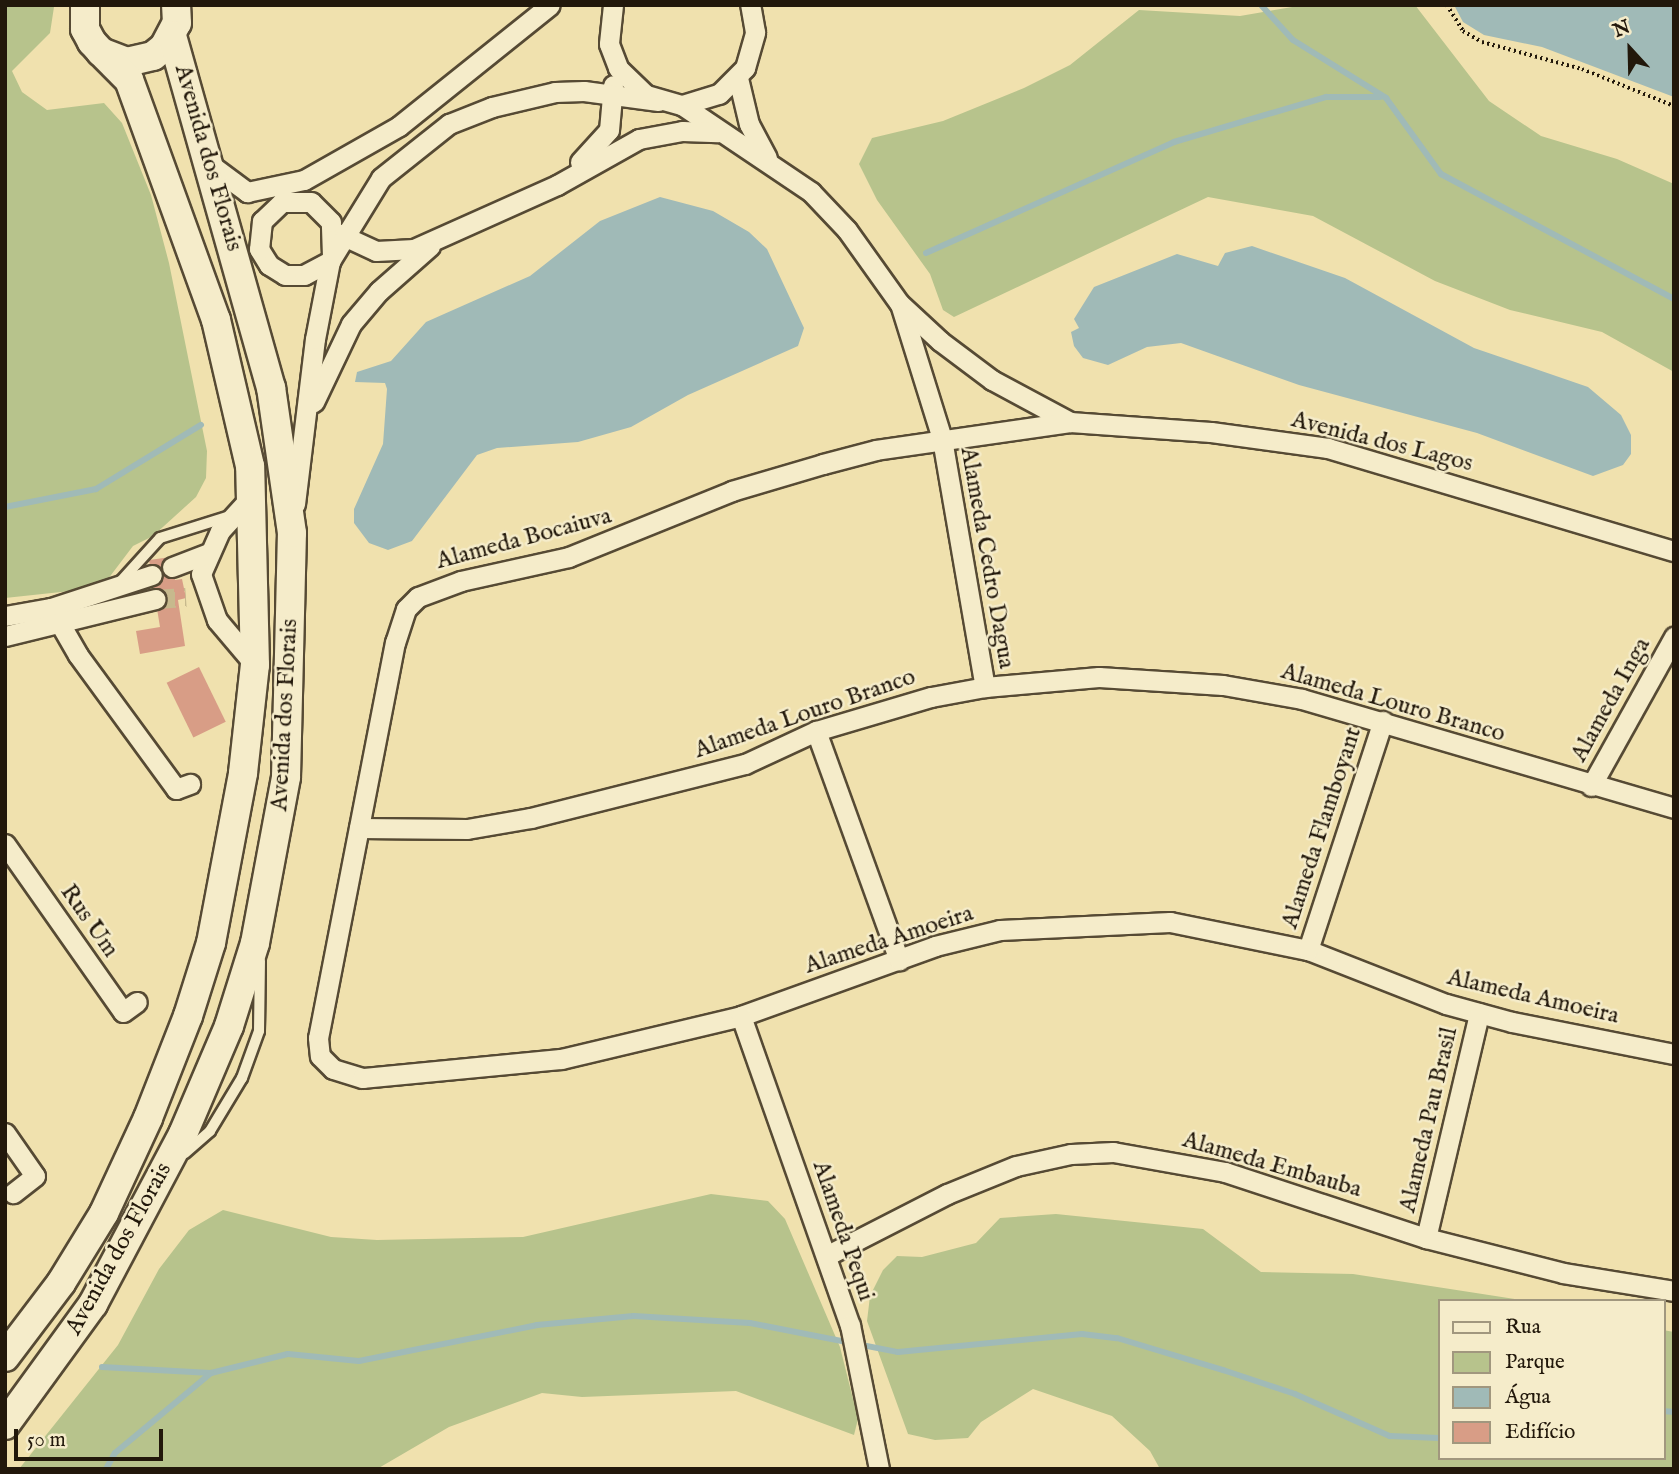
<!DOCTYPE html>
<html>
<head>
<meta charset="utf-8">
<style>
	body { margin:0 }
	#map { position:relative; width:1679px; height:1474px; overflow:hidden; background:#f0e1ae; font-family:"IM FELL English",serif }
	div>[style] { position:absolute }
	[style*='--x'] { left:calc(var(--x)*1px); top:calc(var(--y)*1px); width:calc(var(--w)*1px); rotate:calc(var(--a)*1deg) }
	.green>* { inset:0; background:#b7c38c }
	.water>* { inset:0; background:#a0bab7 }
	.stream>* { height:6px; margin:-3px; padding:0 3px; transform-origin:3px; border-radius:3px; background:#a0bab7 }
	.building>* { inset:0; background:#d89d86; transform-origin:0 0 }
	.street-tunnel>* { height:19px; margin-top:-9.5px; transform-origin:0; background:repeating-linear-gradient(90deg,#c7b98d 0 19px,transparent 0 29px) }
	.path>* { height:3.5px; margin-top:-1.75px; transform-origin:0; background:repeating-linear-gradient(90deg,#22180b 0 2px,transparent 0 5.5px) }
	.roads { filter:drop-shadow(2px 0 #564a34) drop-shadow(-2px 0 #564a34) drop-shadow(0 2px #564a34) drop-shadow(0 -2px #564a34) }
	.lane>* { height:10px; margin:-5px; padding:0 5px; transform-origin:5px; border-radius:5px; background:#f5ecca }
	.street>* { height:19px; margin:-9.5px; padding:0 9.5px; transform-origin:9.5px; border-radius:9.5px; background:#f5ecca }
	.secondary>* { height:28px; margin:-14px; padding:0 14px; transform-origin:14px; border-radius:14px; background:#f5ecca }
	span { translate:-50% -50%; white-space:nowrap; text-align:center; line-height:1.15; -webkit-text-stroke:5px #f5ecca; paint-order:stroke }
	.street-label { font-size:24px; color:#22180b }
	.frame { position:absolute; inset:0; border:7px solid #22180b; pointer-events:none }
	.legend { position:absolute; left:1438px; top:1299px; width:228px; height:161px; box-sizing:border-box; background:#f5ecca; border:2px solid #a1977e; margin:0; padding:9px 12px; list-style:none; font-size:21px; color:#22180b }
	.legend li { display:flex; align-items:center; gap:14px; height:35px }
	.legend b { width:35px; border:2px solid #a1977e }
	.north { position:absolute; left:1595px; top:14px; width:70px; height:70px; -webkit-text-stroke:5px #f5ecca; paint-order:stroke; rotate:338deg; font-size:19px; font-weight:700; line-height:28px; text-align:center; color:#22180b }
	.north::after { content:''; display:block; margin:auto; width:24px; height:32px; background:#22180b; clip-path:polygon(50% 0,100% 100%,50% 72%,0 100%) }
	.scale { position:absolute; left:14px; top:1429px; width:149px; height:32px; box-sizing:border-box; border:4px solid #22180b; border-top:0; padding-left:9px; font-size:21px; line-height:24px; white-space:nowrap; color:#22180b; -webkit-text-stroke:5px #f5ecca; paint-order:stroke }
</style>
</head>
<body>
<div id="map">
	<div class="green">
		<div style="clip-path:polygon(5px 5px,54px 7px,50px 33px,12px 71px,22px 92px,47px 110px,104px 103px,122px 123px,151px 195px,169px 263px,207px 451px,206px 478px,196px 497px,153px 536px,133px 546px,108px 579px,89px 589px,5px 598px)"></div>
		<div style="clip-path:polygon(1304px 5px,1415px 5px,1489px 101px,1541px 136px,1617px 159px,1674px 184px,1674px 372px,1602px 332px,1510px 310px,1435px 281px,1313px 216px,1208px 197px,954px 317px,943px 310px,930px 274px,877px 200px,859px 164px,872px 138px,943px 121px,1024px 88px,1070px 65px,1139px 10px,1240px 16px)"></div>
		<div style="clip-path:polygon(711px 1194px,768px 1201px,785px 1219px,840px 1347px,858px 1419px,854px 1435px,736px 1391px,582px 1397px,542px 1393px,449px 1427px,377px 1469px,19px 1469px,118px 1345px,159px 1269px,189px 1230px,223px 1210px,331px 1237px,377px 1240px,523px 1237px)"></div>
		<div style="clip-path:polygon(1056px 1214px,1203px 1229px,1261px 1272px,1353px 1274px,1528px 1301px,1439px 1301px,1439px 1458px,1663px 1458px,1663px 1330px,1674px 1332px,1674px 1469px,1160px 1469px,1150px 1451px,1112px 1416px,1033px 1389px,981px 1422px,968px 1438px,935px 1440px,908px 1434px,867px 1321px,870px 1296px,883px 1270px,897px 1256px,922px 1257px,976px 1243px,1000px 1218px)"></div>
	</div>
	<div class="water">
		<div style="clip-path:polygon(1454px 5px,1674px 5px,1674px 97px,1542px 47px,1484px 35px,1463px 22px)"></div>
		<div style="clip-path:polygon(660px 197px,713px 211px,749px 232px,767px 249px,804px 328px,798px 346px,688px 395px,631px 427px,578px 442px,497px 448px,477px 455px,412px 541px,388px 550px,369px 543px,354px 523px,354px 509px,383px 444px,387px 389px,385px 383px,355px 382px,357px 372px,391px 361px,426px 322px,530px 276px,600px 221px)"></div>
		<div style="clip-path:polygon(1252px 246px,1345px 278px,1474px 348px,1588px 387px,1621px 415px,1631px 435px,1631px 454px,1623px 465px,1593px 476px,1477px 433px,1299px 385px,1181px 343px,1147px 347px,1108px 365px,1083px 358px,1074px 346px,1071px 332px,1079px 328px,1074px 319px,1094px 287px,1177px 254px,1218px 266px,1225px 253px)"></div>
	</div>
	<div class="stream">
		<div style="--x:1261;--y:5;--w:47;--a:47.6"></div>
		<div style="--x:1293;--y:40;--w:110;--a:31.9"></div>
		<div style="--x:1386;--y:98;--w:94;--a:54.1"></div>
		<div style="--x:1441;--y:174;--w:264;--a:28.2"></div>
		<div style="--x:926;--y:253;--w:272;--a:-24.1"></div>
		<div style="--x:1174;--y:142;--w:159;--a:-16.5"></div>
		<div style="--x:1326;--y:97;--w:54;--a:0"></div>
		<div style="--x:5;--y:507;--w:93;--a:-11.2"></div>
		<div style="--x:96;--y:489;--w:123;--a:-31.4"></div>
		<div style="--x:102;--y:1367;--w:109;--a:3.2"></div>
		<div style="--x:211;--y:1373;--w:79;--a:-13.9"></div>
		<div style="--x:288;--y:1354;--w:71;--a:5.6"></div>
		<div style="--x:359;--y:1361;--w:182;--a:-11.4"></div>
		<div style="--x:537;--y:1325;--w:97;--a:-5.3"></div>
		<div style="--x:634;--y:1316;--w:116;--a:3.5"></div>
		<div style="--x:750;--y:1323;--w:151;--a:11.1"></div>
		<div style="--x:898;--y:1352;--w:185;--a:-5.6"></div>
		<div style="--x:1082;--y:1334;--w:35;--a:7"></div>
		<div style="--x:1117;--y:1338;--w:111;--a:16.8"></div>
		<div style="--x:1223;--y:1370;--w:76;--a:18.4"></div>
		<div style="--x:1295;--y:1394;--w:104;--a:23.9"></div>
		<div style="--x:1390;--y:1436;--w:49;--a:2.3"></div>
		<div style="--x:1663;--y:1411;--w:11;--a:5"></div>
		<div style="--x:106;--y:1469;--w:18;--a:-61"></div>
		<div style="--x:115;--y:1453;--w:125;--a:-39.8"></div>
	</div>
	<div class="building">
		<div style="clip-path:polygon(171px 557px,175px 580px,182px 579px,186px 598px,178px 600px,185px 646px,140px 654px,136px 631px,160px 627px,149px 560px)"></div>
		<div style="left:199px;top:667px;width:61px;height:36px;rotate:64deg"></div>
	</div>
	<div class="street-tunnel">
		<div style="--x:156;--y:599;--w:30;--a:-4"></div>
	</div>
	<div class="path">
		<div style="--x:1447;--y:5;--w:31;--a:58"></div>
		<div style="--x:1463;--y:31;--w:22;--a:30"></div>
		<div style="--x:1482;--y:42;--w:104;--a:15.1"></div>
		<div style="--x:1582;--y:69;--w:99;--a:21.9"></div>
	</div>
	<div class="roads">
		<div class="lane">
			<div style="--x:121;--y:581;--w:58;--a:-47.8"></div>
			<div style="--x:160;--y:538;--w:70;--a:-17.4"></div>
			<div style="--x:185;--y:1153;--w:33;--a:-41"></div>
			<div style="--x:210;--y:1131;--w:62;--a:-58.9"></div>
			<div style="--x:242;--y:1078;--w:50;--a:-70.1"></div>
			<div style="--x:259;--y:1031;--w:70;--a:-89.2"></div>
		</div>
		<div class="street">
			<div style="--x:613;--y:5;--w:39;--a:96"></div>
			<div style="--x:609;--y:44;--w:26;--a:69"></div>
			<div style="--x:618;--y:68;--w:39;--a:44"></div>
			<div style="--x:646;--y:95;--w:37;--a:16"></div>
			<div style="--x:682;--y:105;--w:39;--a:-17"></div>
			<div style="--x:719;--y:94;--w:37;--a:-45"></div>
			<div style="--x:745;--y:68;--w:37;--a:-74"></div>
			<div style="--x:755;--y:32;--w:27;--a:-100"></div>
			<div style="--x:738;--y:78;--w:47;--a:76.6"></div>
			<div style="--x:749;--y:124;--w:38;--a:62"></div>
			<div style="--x:682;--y:105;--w:156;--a:34"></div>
			<div style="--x:811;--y:192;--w:52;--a:46.5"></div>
			<div style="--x:847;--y:230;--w:90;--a:54.5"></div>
			<div style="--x:899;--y:303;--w:56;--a:42.8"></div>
			<div style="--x:940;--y:341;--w:65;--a:36.9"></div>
			<div style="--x:992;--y:380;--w:89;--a:28.3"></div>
			<div style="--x:1070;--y:422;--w:141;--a:4.1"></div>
			<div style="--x:1211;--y:432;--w:118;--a:7.8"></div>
			<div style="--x:1328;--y:448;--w:361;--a:16.6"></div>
			<div style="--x:580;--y:162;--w:43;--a:-47.8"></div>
			<div style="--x:609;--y:130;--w:45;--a:-84.9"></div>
			<div style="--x:212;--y:166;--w:44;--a:36.6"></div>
			<div style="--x:247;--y:192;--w:58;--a:-11.9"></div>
			<div style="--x:304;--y:180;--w:109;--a:-29.6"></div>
			<div style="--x:399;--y:126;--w:193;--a:-38.7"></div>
			<div style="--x:335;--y:232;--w:45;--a:24.9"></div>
			<div style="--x:376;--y:251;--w:38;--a:-3"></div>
			<div style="--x:414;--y:249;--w:157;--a:-24.1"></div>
			<div style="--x:557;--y:185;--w:94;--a:-29.3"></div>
			<div style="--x:639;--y:139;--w:44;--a:-10.5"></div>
			<div style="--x:682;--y:131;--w:36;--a:2"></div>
			<div style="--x:332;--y:256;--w:34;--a:-92"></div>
			<div style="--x:331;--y:222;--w:28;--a:-135"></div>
			<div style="--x:311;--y:202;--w:29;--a:180"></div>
			<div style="--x:282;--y:202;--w:28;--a:136"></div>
			<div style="--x:262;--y:221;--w:28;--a:96"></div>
			<div style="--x:259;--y:249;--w:19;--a:58"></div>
			<div style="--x:269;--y:265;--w:19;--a:32"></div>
			<div style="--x:285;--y:275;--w:19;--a:0"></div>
			<div style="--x:304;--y:275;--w:30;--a:-28"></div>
			<div style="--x:330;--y:261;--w:97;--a:-58.4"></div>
			<div style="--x:381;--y:178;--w:87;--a:-38.5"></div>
			<div style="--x:449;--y:124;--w:46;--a:-21.6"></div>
			<div style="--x:492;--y:107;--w:65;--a:-13.4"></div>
			<div style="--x:555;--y:92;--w:29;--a:-2"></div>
			<div style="--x:584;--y:91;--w:75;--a:7.7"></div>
			<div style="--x:901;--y:307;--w:138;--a:72.7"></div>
			<div style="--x:942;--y:439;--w:252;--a:80.2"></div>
			<div style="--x:314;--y:402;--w:86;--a:-64.6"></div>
			<div style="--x:351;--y:324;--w:43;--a:-49.7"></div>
			<div style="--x:379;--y:291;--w:68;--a:-41.4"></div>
			<div style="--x:1070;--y:422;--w:196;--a:171.8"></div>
			<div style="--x:876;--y:450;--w:55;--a:165.2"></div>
			<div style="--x:823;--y:464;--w:95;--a:163.5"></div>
			<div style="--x:732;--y:491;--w:176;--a:158"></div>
			<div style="--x:569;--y:557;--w:111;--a:167.5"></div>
			<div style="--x:461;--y:581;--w:46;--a:159.6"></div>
			<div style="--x:418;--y:597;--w:17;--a:135"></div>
			<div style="--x:406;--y:609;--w:35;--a:108"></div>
			<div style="--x:395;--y:642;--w:403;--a:101"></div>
			<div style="--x:318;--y:1038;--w:18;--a:84"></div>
			<div style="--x:320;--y:1056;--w:18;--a:45"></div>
			<div style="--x:333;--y:1069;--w:31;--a:17"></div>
			<div style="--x:363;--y:1078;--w:199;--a:-5.5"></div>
			<div style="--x:561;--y:1059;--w:185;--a:-13.4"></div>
			<div style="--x:741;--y:1016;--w:206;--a:-19.8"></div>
			<div style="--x:935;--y:946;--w:67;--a:-13.8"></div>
			<div style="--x:1000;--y:930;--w:170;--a:-2.7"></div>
			<div style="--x:1170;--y:922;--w:141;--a:11.5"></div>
			<div style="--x:1308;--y:950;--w:148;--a:21.4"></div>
			<div style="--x:1446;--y:1004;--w:68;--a:15.3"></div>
			<div style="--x:1512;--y:1022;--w:165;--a:11.2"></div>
			<div style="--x:252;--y:496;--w:47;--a:132.4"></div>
			<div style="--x:220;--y:531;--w:47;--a:113.8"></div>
			<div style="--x:201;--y:574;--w:49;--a:70.8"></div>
			<div style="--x:217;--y:620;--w:59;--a:49.8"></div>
			<div style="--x:295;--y:504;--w:166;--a:-83.1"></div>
			<div style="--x:315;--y:339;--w:79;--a:-79.1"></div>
			<div style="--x:172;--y:567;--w:39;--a:-21"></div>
			<div style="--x:51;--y:608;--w:54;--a:60.1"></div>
			<div style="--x:78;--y:655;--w:166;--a:53.8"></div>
			<div style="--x:176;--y:789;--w:15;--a:-20"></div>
			<div style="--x:5;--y:616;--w:47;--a:-9.9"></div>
			<div style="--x:51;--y:608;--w:106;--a:-18.1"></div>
			<div style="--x:5;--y:636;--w:155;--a:-13.8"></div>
			<div style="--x:816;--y:731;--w:244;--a:70.1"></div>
			<div style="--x:1591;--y:786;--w:171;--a:-60.9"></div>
			<div style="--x:359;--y:828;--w:108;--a:0.5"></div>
			<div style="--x:467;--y:829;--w:65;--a:-9.8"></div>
			<div style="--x:531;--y:818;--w:221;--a:-14.2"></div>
			<div style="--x:745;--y:764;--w:78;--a:-24.9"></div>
			<div style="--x:816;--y:731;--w:120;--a:-16.5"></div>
			<div style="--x:931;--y:697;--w:55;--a:-10.5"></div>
			<div style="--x:985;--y:687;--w:114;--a:-5"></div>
			<div style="--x:1099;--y:677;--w:124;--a:3.7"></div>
			<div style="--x:1223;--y:685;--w:80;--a:10"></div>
			<div style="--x:1302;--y:699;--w:388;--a:16.3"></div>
			<div style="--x:5;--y:844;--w:205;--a:54.9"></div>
			<div style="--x:123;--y:1012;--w:17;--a:-36"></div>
			<div style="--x:1308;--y:950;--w:241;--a:-71.9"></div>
			<div style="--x:741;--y:1016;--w:328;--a:70.6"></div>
			<div style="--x:850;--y:1325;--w:147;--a:78.6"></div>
			<div style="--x:5;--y:1133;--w:52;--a:55.1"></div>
			<div style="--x:35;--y:1176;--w:28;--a:142"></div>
			<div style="--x:1426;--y:1238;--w:231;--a:-76.7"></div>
			<div style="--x:826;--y:1256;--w:136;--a:-27.1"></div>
			<div style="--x:947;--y:1194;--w:74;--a:-22.1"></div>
			<div style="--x:1016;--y:1166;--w:56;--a:-12.3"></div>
			<div style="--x:1071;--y:1154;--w:42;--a:-2.7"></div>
			<div style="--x:1113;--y:1152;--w:114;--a:10.1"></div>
			<div style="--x:1225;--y:1172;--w:212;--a:18.2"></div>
			<div style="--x:1426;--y:1238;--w:141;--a:14.3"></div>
			<div style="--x:1563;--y:1273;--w:112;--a:9.2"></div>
		</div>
		<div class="secondary">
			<div style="--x:85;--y:5;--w:24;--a:90"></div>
			<div style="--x:85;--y:29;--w:15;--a:62"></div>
			<div style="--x:92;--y:42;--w:13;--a:48"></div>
			<div style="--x:101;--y:52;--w:28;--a:21"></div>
			<div style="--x:127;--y:62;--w:27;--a:-13"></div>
			<div style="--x:153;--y:56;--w:14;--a:-39"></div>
			<div style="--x:164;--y:47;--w:27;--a:-62"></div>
			<div style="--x:177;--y:23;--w:18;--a:-93"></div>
			<div style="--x:5;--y:1357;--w:93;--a:-52.9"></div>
			<div style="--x:61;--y:1283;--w:82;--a:-58.4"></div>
			<div style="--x:104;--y:1213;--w:105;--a:-65.1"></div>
			<div style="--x:148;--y:1118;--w:110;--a:-68.6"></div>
			<div style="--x:188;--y:1016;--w:77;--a:-72.5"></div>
			<div style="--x:211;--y:943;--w:173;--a:-79.3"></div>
			<div style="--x:243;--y:773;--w:109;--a:-83.7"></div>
			<div style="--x:255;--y:665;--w:199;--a:-91.4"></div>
			<div style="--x:250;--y:466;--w:150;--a:-103.1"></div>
			<div style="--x:216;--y:320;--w:255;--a:-109.9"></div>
			<div style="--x:129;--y:80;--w:40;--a:-135"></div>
			<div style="--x:5;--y:1425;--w:150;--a:-54"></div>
			<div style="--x:93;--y:1304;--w:192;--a:-62.1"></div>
			<div style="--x:183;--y:1134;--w:117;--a:-66.9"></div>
			<div style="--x:229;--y:1026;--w:87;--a:-72.6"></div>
			<div style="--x:255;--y:943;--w:169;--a:-79.4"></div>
			<div style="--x:286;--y:777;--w:244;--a:-88.6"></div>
			<div style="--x:292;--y:533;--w:147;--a:-98.2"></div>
			<div style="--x:271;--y:388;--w:366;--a:-105.7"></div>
		</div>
	</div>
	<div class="street-label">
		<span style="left:208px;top:158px;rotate:74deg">Avenida dos Florais</span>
		<span style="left:1382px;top:442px;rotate:14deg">Avenida dos Lagos</span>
		<span style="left:524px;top:539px;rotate:-15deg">Alameda Bocaiuva</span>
		<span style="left:987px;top:558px;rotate:80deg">Alameda Cedro Dagua</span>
		<span style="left:1611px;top:700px;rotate:-61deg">Alameda Inga</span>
		<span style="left:1393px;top:703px;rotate:16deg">Alameda Louro Branco</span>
		<span style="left:805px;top:714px;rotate:-19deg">Alameda Louro Branco</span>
		<span style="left:285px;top:715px;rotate:-87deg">Avenida dos Florais</span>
		<span style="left:1322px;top:828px;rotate:-72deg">Alameda Flamboyant</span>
		<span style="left:89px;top:921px;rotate:55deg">Rus Um</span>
		<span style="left:889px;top:940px;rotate:-18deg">Alameda Amoeira</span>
		<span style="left:1533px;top:997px;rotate:13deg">Alameda Amoeira</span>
		<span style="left:1429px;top:1120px;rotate:-77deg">Alameda Pau Brasil</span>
		<span style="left:1272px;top:1165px;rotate:16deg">Alameda Embauba</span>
		<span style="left:843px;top:1231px;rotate:71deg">Alameda Pequi</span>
		<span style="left:119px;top:1249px;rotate:-61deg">Avenida dos Florais</span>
	</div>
	<div class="frame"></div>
	<ul class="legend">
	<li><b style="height:9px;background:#f5ecca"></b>Rua</li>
	<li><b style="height:19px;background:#b7c38c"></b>Parque</li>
	<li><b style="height:19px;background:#a0bab7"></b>Água</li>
	<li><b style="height:19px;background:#d89d86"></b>Edifício</li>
	</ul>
	<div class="north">N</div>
	<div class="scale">50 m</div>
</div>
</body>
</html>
